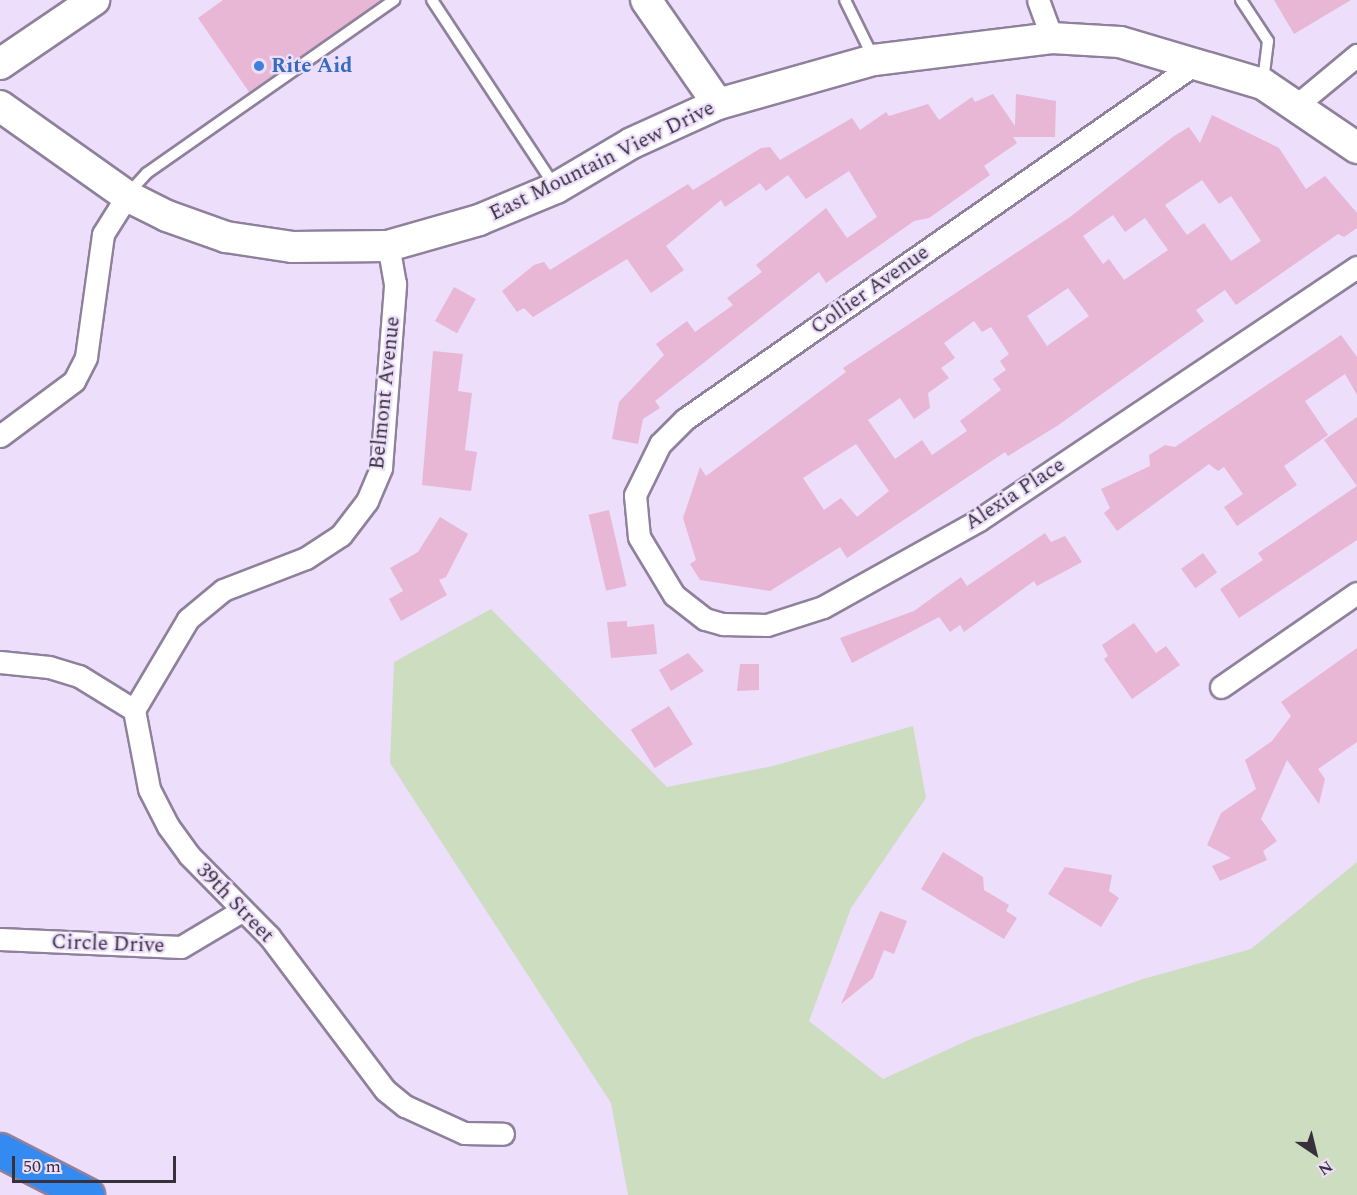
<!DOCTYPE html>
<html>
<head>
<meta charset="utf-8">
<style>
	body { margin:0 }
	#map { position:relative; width:1357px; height:1195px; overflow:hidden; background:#eddefb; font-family:Spectral,serif }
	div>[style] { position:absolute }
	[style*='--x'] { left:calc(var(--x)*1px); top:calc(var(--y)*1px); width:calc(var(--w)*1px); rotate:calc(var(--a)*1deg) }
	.green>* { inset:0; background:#ccddc0 }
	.building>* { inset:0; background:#e7b7d5; transform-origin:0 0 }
	.roads { filter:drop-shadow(2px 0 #8f819c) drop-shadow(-2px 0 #8f819c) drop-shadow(0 2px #8f819c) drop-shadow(0 -2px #8f819c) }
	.lane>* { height:10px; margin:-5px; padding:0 5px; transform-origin:5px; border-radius:5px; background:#fff }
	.street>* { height:21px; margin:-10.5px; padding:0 10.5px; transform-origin:10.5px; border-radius:10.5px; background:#fff }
	.secondary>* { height:30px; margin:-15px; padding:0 15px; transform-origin:15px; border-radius:15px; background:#fff }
	.highway>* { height:33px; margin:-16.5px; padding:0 16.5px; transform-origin:16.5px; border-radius:16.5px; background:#338af0 }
	.dots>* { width:16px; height:16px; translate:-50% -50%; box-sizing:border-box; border:3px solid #eddefb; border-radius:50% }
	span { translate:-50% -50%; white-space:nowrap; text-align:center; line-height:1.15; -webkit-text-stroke:4.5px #eddefb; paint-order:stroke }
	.shop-label { font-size:21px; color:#366cbe; font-weight:700 }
	.left { translate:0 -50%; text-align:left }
	.street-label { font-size:21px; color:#37313c }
	.north { position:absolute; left:1285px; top:1123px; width:60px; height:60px; -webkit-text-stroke:4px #eddefb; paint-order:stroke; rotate:145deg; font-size:16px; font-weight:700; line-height:24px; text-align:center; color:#37313c }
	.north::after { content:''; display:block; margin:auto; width:21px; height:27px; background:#37313c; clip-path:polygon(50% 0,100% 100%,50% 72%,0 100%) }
	.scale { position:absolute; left:12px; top:1156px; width:164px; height:27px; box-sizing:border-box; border:3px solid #37313c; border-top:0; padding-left:8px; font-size:18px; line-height:21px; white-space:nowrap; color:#37313c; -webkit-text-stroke:4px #eddefb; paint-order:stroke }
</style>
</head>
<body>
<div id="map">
	<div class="green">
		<div style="clip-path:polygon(491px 609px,667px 787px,773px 766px,913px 726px,926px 798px,851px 908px,809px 1021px,883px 1079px,973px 1038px,1143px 979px,1251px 949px,1357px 862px,1357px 1195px,628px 1195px,611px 1103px,390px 763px,394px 662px)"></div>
	</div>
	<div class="building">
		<div style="clip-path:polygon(223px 0,381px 0,249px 92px,198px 18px)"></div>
		<div style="clip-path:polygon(1274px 0,1351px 0,1294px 34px)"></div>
		<div style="clip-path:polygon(993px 94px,1015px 126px,1016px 94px,1056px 101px,1055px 137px,1013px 137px,1017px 143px,984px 166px,990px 175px,929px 218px,914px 221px,826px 283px,819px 272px,655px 401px,660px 408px,643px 419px,638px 444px,612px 439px,619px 402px,664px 355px,656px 344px,687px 321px,695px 332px,733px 305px,727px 298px,762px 272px,756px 265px,826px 208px,847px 238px,877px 217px,849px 171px,806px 199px,788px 175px,766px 191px,760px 183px,725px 207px,721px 200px,666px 246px,684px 270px,651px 293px,627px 259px,533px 317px,524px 308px,517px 312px,502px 291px,534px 265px,544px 262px,550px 270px,688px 184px,693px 190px,761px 148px,770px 147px,780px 160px,852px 118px,860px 130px,886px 112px,889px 116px,928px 104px,939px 120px,972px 97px,975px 102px)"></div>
		<div style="clip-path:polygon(evenodd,1212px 115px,1279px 148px,1306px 189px,1325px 176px,1357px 213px,1357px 228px,1344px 237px,1338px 234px,1236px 305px,1225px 290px,1196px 310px,1204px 321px,1057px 426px,1008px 456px,1005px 452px,847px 558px,840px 547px,770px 591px,700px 580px,690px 564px,696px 560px,683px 518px,700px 467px,706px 476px,846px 372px,843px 368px,1070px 217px,1174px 136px,1189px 127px,1200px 143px,1212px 115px,1202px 180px,1219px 204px,1231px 196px,1261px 241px,1231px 261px,1204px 223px,1187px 235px,1165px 205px,1202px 180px,1212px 115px,1113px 215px,1125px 232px,1145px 218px,1168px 250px,1124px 280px,1109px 259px,1103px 264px,1083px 236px,1113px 215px,1212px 115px,1068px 288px,1089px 316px,1047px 346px,1027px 316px,1068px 288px,1212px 115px,974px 321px,982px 332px,991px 327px,1009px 354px,1000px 361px,1006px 370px,993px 379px,1001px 390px,960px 421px,967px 431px,932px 455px,922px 440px,895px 459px,868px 420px,900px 398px,914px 419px,930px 408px,928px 393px,949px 378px,941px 368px,955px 358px,944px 343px,974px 321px,1212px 115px,856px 444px,889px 491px,857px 517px,841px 498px,824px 510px,803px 478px,856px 444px)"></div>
		<div style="left:454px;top:287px;width:25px;height:39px;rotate:29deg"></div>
		<div style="clip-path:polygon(1341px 335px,1357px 357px,1357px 395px,1345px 374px,1305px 401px,1328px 435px,1284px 466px,1297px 485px,1237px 526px,1224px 507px,1243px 494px,1224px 467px,1218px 471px,1209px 464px,1117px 531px,1104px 513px,1110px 508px,1101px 489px,1150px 466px,1149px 455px,1165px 445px,1175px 447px)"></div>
		<div style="clip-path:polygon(433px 351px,463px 354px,458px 391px,472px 393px,465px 450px,477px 452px,471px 491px,422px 485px)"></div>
		<div style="clip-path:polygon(1357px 417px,1357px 540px,1239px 618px,1220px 589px,1263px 560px,1258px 553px,1357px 486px,1324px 440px)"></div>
		<div style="left:609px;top:510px;width:78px;height:21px;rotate:77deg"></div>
		<div style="clip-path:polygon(440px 517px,468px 534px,446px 577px,439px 580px,447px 595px,401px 621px,389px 599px,403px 591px,390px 568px,418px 552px)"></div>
		<div style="clip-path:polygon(1045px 533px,1051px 542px,1065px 536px,1082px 562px,1037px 586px,1034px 581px,964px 632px,960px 625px,950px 632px,939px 617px,852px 663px,840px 638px,914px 611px,961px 577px,967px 586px)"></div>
		<div style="left:1203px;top:553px;width:24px;height:27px;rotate:54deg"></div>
		<div style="clip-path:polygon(627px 621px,627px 627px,654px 624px,657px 654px,611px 658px,607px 622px)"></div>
		<div style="clip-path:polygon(1134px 623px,1156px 653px,1166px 646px,1180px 665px,1132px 699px,1104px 659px,1108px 656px,1102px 645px)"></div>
		<div style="clip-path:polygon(1357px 648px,1357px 742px,1318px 769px,1325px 779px,1319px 804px,1287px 760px,1261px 819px,1277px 841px,1263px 851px,1267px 860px,1220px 881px,1212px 866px,1231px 858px,1207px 845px,1221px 813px,1256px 789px,1245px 760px,1272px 741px,1291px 716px,1281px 702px)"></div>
		<div style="clip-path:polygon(688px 653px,704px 671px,671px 691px,659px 670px)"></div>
		<div style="clip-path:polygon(740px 664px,759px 664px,759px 690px,737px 691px)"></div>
		<div style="left:669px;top:706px;width:45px;height:45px;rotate:58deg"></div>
		<div style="clip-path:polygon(943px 852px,983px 877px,984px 890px,1009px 905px,1006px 911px,1017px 918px,1004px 939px,921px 889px)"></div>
		<div style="clip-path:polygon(1065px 867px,1112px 875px,1109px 891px,1119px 898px,1101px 927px,1048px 894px)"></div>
		<div style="clip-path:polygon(880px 911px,907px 921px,894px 954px,884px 950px,873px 978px,841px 1004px)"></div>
	</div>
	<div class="roads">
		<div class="lane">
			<div style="--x:432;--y:0;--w:222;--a:56.6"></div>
			<div style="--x:845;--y:0;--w:66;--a:63.8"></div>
			<div style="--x:1241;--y:0;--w:49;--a:56.6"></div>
			<div style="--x:1268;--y:41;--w:40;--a:97.1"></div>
			<div style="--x:128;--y:194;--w:28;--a:-48"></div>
			<div style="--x:147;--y:173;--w:302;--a:-35"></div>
		</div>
		<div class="street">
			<div style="--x:1038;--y:0;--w:40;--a:69.8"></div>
			<div style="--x:1199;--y:61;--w:626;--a:145.14"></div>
			<div style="--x:685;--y:419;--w:35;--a:135"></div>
			<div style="--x:660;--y:444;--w:57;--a:116.1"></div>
			<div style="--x:635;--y:495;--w:42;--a:84.6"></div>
			<div style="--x:639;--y:537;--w:68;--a:58.9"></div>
			<div style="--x:674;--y:595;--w:39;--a:38"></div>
			<div style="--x:705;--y:619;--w:19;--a:16"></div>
			<div style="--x:723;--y:624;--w:44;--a:1.3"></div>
			<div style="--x:767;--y:625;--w:59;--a:-17.8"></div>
			<div style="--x:823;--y:607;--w:179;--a:-29.1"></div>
			<div style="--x:979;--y:520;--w:455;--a:-33.8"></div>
			<div style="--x:1298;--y:104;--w:77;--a:-39.7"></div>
			<div style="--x:0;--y:436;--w:92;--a:-36.6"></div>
			<div style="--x:74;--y:381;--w:27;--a:-63"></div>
			<div style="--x:86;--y:357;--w:124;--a:-82.1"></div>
			<div style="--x:103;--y:234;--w:45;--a:-57.7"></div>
			<div style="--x:0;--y:662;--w:49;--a:5.8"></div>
			<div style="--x:49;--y:667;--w:31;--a:17"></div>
			<div style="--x:79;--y:676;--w:65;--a:31.7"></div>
			<div style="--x:134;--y:710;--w:80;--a:79.2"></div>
			<div style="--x:149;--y:789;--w:42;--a:62.8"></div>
			<div style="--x:168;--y:826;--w:36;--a:54"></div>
			<div style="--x:189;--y:855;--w:114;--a:45.4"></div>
			<div style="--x:269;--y:936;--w:193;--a:53"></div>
			<div style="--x:385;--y:1090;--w:26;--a:39"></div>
			<div style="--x:405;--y:1106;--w:65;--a:24.6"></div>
			<div style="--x:464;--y:1133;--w:39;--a:1"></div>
			<div style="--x:1221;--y:687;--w:165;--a:-34.7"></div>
			<div style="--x:134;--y:710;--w:106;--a:-59.3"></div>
			<div style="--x:188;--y:619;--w:45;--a:-39.6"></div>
			<div style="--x:223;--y:590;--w:89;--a:-21.1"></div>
			<div style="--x:306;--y:558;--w:42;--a:-33.3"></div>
			<div style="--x:341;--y:535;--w:43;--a:-52.6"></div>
			<div style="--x:367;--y:501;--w:36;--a:-67"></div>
			<div style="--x:381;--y:468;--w:185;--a:-85.6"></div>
			<div style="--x:395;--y:284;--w:39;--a:-100"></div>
			<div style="--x:0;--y:939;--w:181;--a:2.5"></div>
			<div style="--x:181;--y:947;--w:72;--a:-30.8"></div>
		</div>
		<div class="secondary">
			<div style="--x:646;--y:0;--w:126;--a:55.3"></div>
			<div style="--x:0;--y:64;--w:114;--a:-34.2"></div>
			<div style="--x:0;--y:106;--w:156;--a:35.3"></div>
			<div style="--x:127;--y:196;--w:45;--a:26.6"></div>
			<div style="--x:167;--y:216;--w:63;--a:19.6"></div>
			<div style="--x:226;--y:237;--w:68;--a:8.5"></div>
			<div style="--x:293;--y:247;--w:95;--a:-0.6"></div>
			<div style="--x:388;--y:246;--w:95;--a:-15.9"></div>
			<div style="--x:479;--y:220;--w:83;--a:-22.6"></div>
			<div style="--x:556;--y:188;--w:88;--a:-30.6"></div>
			<div style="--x:632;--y:143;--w:94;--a:-24.4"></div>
			<div style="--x:718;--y:104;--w:162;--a:-15.8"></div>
			<div style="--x:874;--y:60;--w:179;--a:-7"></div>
			<div style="--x:1052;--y:38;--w:68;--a:3.4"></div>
			<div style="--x:1120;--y:42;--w:149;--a:16.4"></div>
			<div style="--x:1263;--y:84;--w:114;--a:34.2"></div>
		</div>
		<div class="highway">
			<div style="--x:0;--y:1150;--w:98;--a:27.3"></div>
		</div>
	</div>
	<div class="dots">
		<div style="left:259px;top:66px;background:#3f7fe0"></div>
	</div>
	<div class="shop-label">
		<span class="left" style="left:271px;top:66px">Rite Aid</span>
	</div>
	<div class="street-label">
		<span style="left:602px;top:161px;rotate:-26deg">East Mountain View Drive</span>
		<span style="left:870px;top:290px;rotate:-35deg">Collier Avenue</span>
		<span style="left:385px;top:393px;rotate:-84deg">Belmont Avenue</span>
		<span style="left:1015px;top:494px;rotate:-33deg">Alexia Place</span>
		<span style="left:235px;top:903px;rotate:46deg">39th Street</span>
		<span style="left:108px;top:944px;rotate:2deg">Circle Drive</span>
	</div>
	<div class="north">N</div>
	<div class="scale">50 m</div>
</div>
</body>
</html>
